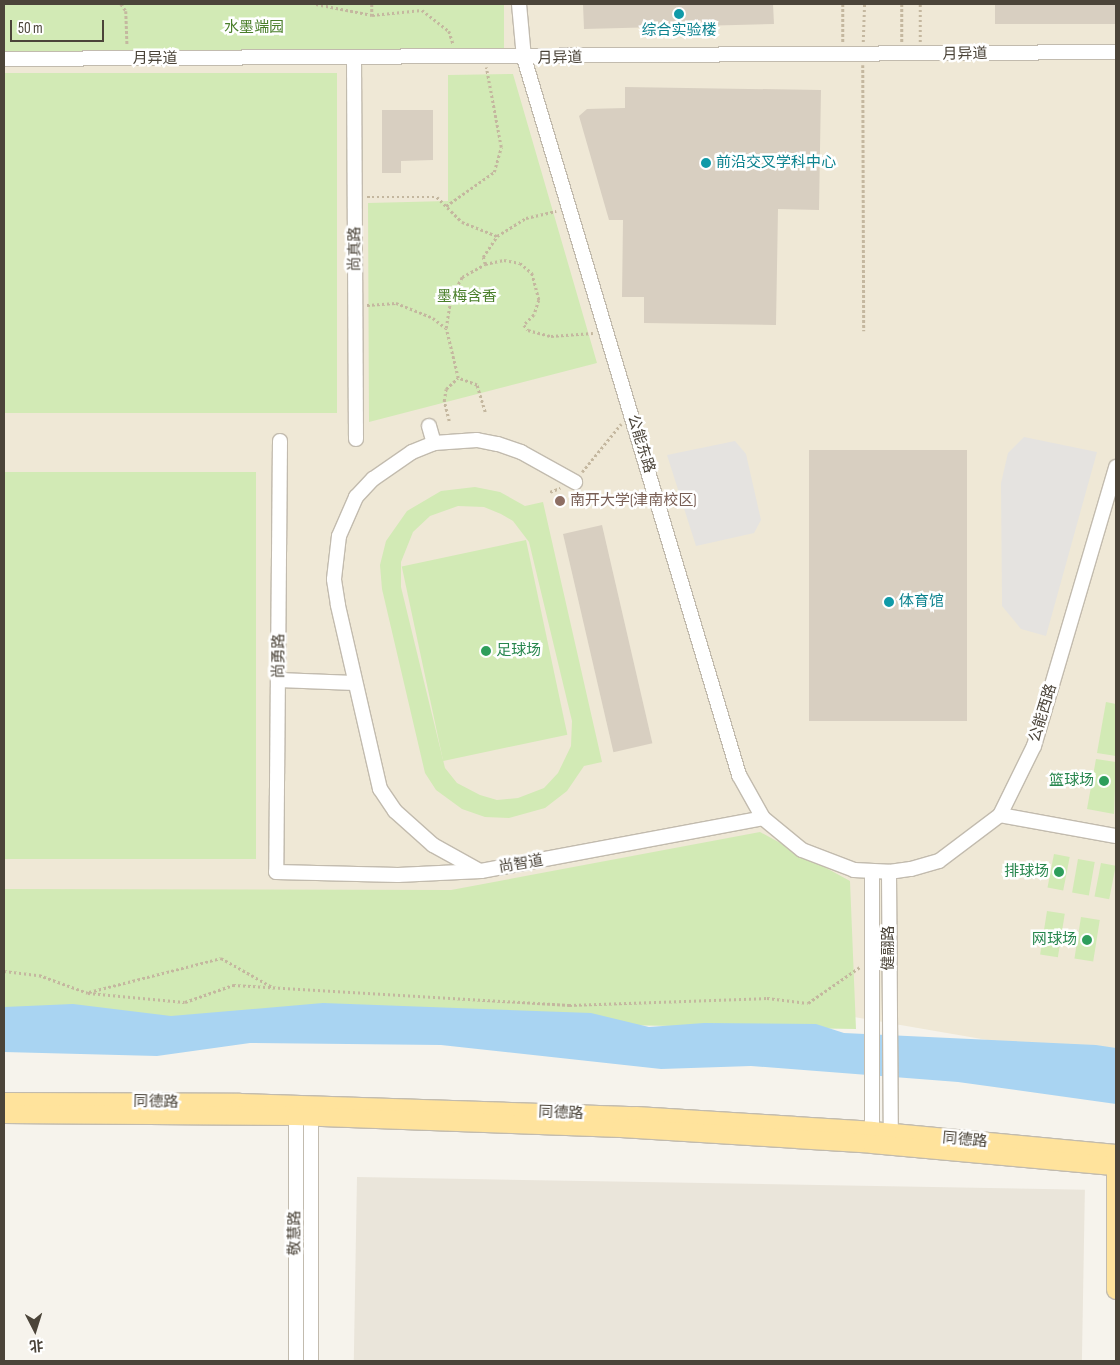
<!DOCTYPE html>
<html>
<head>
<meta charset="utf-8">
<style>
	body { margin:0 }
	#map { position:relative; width:1120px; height:1365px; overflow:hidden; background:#f6f3ec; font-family:"Sofia Sans Condensed","Noto Sans SC",sans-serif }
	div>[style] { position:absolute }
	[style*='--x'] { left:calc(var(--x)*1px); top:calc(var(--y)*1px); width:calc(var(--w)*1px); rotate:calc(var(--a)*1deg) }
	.residential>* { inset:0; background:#eae5da; transform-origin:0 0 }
	.education>* { inset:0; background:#efe8d6 }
	.green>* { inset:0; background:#d2eab5; transform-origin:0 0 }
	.parking>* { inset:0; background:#e5e3e0 }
	.water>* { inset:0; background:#a9d4f2 }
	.building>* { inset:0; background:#d8cfc1; transform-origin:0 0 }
	.path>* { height:2.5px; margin-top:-1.25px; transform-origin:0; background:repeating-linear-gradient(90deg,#c4b79f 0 2.5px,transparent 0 5px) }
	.roads { filter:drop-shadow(1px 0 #c2bbae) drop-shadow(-1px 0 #c2bbae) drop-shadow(0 1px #c2bbae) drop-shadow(0 -1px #c2bbae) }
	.minor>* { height:14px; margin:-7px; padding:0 7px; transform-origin:7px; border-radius:7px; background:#fff }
	.major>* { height:18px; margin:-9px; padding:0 9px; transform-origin:9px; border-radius:9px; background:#ffe39c }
	.dots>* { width:14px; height:14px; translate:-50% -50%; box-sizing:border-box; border:2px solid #fff; border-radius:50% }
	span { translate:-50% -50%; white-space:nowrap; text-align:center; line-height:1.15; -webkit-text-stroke:5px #fff; paint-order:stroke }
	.park-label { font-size:15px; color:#4a7f2a }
	.culture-label { font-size:15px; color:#0d838f }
	.left { translate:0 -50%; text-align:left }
	.street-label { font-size:15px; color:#4b4439 }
	.education-label { font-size:15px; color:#785e54 }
	.leisure-label { font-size:15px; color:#27864d }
	.right { translate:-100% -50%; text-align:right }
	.frame { position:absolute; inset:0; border:5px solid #4b4439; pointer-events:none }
	.north { position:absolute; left:10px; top:1305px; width:50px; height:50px; -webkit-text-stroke:4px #fff; paint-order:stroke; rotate:175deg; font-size:14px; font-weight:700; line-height:20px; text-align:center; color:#4b4439 }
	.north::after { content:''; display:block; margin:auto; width:18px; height:22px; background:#4b4439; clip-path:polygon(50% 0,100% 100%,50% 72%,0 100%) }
	.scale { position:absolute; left:10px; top:20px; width:94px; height:22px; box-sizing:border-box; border:2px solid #4b4439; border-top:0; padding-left:6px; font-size:15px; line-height:18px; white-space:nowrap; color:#4b4439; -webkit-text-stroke:4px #fff; paint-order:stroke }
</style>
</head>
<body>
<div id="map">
	<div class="residential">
		<div style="left:357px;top:1177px;width:728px;height:184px;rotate:1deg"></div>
	</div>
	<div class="education">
		<div style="clip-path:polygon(4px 4px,1116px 4px,1116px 1062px,854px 1017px,4px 999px)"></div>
	</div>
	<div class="green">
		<div style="left:4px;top:4px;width:500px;height:47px"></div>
		<div style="left:4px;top:73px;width:333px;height:340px"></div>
		<div style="clip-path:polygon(513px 74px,597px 363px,369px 422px,368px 203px,448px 201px,448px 75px)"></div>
		<div style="left:4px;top:472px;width:252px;height:387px"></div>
		<div style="clip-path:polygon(evenodd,475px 487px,500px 492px,525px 506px,543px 502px,602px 762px,584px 766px,567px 791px,545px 808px,509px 818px,485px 817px,462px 809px,436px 790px,425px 773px,382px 589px,380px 565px,386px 541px,407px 511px,441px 491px,475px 487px,458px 506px,484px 507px,501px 514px,513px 521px,529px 542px,572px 721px,571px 746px,558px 773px,544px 788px,518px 798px,497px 800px,480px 795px,457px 783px,445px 768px,401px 587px,401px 562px,413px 532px,430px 516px,458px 506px)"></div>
		<div style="left:526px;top:540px;width:199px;height:127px;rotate:78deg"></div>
		<div style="clip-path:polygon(1106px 702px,1116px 704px,1116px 756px,1097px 753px)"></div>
		<div style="clip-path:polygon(1096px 759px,1116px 762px,1114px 814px,1087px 809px)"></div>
		<div style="clip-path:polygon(760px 832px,850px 881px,856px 1029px,4px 1015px,4px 889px,451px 890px)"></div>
		<div style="left:1054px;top:854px;width:16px;height:34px;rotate:11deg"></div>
		<div style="left:1078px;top:859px;width:17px;height:34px;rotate:10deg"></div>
		<div style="left:1101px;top:863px;width:15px;height:34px;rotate:11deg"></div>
		<div style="left:1047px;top:911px;width:18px;height:44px;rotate:9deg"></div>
		<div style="left:1081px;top:917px;width:19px;height:42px;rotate:9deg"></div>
	</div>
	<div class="parking">
		<div style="clip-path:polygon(1024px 437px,1097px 452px,1046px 636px,1021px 629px,1002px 606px,1001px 483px,1008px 453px)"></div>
		<div style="clip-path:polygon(735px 441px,746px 454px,761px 520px,754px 533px,696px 546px,667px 455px)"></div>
	</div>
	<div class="water">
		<div style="clip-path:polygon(323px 1003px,591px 1013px,649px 1027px,704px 1023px,816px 1024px,844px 1033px,1096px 1045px,1116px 1048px,1116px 1104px,958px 1082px,751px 1066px,661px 1069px,441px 1045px,250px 1043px,157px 1056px,4px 1052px,4px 1007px,73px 1004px,171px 1016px)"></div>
	</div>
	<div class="building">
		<div style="clip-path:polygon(583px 4px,773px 4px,774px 24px,584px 29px)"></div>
		<div style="left:995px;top:4px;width:121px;height:20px"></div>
		<div style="clip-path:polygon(625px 87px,821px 90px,819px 210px,778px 209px,776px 325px,644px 323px,644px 297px,622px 297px,623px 220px,609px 220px,579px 116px,587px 109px,625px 108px)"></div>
		<div style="clip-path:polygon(382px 110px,433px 110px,433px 160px,401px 161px,401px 173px,382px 173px)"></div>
		<div style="left:967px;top:450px;width:271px;height:158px;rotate:90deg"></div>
		<div style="left:602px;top:525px;width:224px;height:40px;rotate:77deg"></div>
	</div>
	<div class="path">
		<div style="--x:121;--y:4;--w:9;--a:54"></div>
		<div style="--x:126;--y:11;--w:34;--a:88"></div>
		<div style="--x:316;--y:4;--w:57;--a:11.1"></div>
		<div style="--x:372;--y:15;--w:50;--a:-5.7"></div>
		<div style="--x:422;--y:10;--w:34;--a:38"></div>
		<div style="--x:449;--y:31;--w:13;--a:72"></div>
		<div style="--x:372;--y:4;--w:11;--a:90"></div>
		<div style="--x:843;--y:4;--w:38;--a:90"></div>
		<div style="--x:902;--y:4;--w:38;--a:90"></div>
		<div style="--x:863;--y:42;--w:38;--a:-88"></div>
		<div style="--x:920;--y:42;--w:38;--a:-90"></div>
		<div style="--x:863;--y:65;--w:266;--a:89.8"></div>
		<div style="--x:367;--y:197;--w:70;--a:0"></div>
		<div style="--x:437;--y:197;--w:35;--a:45"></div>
		<div style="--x:462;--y:222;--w:38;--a:22"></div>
		<div style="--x:446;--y:206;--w:59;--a:-35.3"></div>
		<div style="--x:494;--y:172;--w:26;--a:-74"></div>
		<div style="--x:501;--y:147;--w:81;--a:-100.6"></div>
		<div style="--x:485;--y:264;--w:19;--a:-12"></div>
		<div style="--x:504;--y:260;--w:16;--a:11"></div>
		<div style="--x:520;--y:263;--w:16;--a:40"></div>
		<div style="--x:532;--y:273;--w:28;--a:75"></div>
		<div style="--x:539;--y:300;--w:16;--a:108"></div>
		<div style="--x:534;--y:315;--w:14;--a:135"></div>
		<div style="--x:524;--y:325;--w:6;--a:51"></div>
		<div style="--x:528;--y:330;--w:24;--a:15"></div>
		<div style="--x:551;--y:336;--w:42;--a:-4.1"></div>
		<div style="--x:367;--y:305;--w:29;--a:-4"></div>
		<div style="--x:396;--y:303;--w:40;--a:22"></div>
		<div style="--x:433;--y:318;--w:16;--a:38"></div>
		<div style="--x:485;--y:412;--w:28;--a:-107"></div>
		<div style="--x:477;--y:385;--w:20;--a:-160"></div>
		<div style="--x:458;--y:378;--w:51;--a:-103.5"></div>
		<div style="--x:446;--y:328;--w:31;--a:-81"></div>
		<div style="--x:451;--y:297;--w:23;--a:-61"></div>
		<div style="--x:462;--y:277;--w:26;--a:-29"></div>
		<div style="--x:485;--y:264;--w:7;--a:-106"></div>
		<div style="--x:483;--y:257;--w:25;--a:-56"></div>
		<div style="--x:497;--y:236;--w:34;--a:-32"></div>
		<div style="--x:526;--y:218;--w:31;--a:-13"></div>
		<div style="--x:449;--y:421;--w:21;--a:-104"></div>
		<div style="--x:444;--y:401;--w:12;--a:-81"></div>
		<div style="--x:446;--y:389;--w:16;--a:-43"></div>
		<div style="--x:582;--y:472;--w:62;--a:-50.9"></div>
		<div style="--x:550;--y:492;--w:11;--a:-22"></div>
		<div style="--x:4;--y:971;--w:35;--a:7"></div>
		<div style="--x:39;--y:975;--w:52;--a:20.2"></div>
		<div style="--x:88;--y:993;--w:97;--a:5.3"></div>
		<div style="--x:185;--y:1002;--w:51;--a:-19.5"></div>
		<div style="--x:233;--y:985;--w:337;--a:3.4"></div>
		<div style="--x:569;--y:1005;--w:198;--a:-2"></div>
		<div style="--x:767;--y:998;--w:41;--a:7"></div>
		<div style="--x:808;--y:1003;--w:63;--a:-34.7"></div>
		<div style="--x:89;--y:992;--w:136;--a:-14.4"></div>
		<div style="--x:221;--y:958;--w:61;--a:29.5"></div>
	</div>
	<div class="roads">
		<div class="minor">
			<div style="--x:519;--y:4;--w:54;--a:84.7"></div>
			<div style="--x:524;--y:58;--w:749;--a:73.31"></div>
			<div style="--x:739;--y:775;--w:49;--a:60.8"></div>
			<div style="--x:763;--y:818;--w:50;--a:39.4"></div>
			<div style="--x:802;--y:850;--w:56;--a:21"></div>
			<div style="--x:854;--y:870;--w:35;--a:3"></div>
			<div style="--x:889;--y:872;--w:22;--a:-8"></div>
			<div style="--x:911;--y:869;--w:29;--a:-16"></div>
			<div style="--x:939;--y:861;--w:76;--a:-37"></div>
			<div style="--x:1000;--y:815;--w:77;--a:-63.8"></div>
			<div style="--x:1034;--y:746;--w:291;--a:-73.6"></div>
			<div style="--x:4;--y:59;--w:1112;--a:-0.36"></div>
			<div style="--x:354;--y:59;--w:380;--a:89.7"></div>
			<div style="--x:429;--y:426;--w:18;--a:74"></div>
			<div style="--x:280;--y:441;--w:431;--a:90.5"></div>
			<div style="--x:276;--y:872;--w:122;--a:1.4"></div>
			<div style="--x:398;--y:875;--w:83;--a:-2.8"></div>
			<div style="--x:481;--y:871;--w:287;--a:-10.6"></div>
			<div style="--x:279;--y:680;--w:75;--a:2.3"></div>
			<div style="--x:1000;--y:815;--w:118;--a:10.3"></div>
			<div style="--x:480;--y:871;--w:54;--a:-151"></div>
			<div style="--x:433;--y:845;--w:51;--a:-138.2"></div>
			<div style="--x:395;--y:811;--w:27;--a:-124"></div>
			<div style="--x:380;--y:789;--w:189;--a:-102.9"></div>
			<div style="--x:338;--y:605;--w:26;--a:-99"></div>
			<div style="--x:334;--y:579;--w:43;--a:-83.4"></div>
			<div style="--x:339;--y:536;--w:43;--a:-66.4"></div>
			<div style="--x:356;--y:497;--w:25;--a:-47"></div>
			<div style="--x:373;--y:479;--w:47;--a:-34.7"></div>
			<div style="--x:412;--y:452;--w:24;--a:-22"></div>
			<div style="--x:434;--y:443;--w:43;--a:-4"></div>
			<div style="--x:477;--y:440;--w:21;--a:11"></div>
			<div style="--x:498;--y:444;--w:24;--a:19"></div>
			<div style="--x:521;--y:452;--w:62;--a:29.1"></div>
			<div style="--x:872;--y:872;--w:269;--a:90"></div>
			<div style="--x:889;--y:872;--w:269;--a:89.6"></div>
			<div style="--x:296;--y:1107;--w:254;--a:90"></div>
			<div style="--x:311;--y:1107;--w:254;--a:90"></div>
		</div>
		<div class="major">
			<div style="--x:4;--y:1102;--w:236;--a:0.2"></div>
			<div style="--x:240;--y:1103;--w:396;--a:1.9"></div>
			<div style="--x:636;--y:1116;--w:236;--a:3.6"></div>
			<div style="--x:872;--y:1131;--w:245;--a:5.4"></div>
			<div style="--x:4;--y:1114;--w:291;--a:0.4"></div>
			<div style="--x:295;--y:1116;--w:326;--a:2.1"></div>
			<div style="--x:621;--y:1128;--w:252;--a:3.6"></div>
			<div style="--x:872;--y:1144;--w:245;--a:5.2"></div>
			<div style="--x:1116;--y:1155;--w:135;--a:90"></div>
		</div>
	</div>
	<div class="dots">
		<div style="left:679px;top:14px;background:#0f9aa8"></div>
		<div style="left:706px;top:163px;background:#0f9aa8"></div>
		<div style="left:560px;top:501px;background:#8d6e63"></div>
		<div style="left:889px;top:602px;background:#0f9aa8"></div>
		<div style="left:486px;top:651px;background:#2e9e5b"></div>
		<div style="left:1104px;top:781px;background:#2e9e5b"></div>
		<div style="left:1059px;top:872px;background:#2e9e5b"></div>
		<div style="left:1087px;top:940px;background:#2e9e5b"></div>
	</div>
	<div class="park-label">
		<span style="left:254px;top:28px">水墨端园</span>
		<span style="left:467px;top:297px">墨梅含香</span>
	</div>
	<div class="culture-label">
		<span style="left:679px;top:31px">综合实验楼</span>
		<span class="left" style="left:716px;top:163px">前沿交叉学科中心</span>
		<span class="left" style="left:899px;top:602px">体育馆</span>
	</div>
	<div class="street-label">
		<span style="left:965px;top:54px;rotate:-1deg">月异道</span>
		<span style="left:560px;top:58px;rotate:-1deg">月异道</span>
		<span style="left:155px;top:59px">月异道</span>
		<span style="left:355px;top:249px;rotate:-90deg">尚真路</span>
		<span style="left:641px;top:444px;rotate:73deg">公能东路</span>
		<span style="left:279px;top:656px;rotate:-90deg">尚勇路</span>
		<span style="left:1043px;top:713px;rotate:-73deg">公能西路</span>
		<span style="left:521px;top:864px;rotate:-10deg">尚智道</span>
		<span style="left:889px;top:948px;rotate:-90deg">健翮路</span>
		<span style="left:156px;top:1102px;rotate:1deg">同德路</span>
		<span style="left:561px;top:1113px;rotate:2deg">同德路</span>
		<span style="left:965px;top:1140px;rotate:5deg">同德路</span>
		<span style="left:295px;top:1233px;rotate:-90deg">敬慧路</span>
	</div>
	<div class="education-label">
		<span class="left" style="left:570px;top:501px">南开大学(津南校区)</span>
	</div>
	<div class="leisure-label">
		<span class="left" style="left:496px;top:651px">足球场</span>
		<span class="right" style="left:1094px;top:781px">篮球场</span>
		<span class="right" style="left:1049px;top:872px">排球场</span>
		<span class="right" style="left:1077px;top:940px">网球场</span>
	</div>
	<div class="frame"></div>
	<div class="north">北</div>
	<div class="scale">50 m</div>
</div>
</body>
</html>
